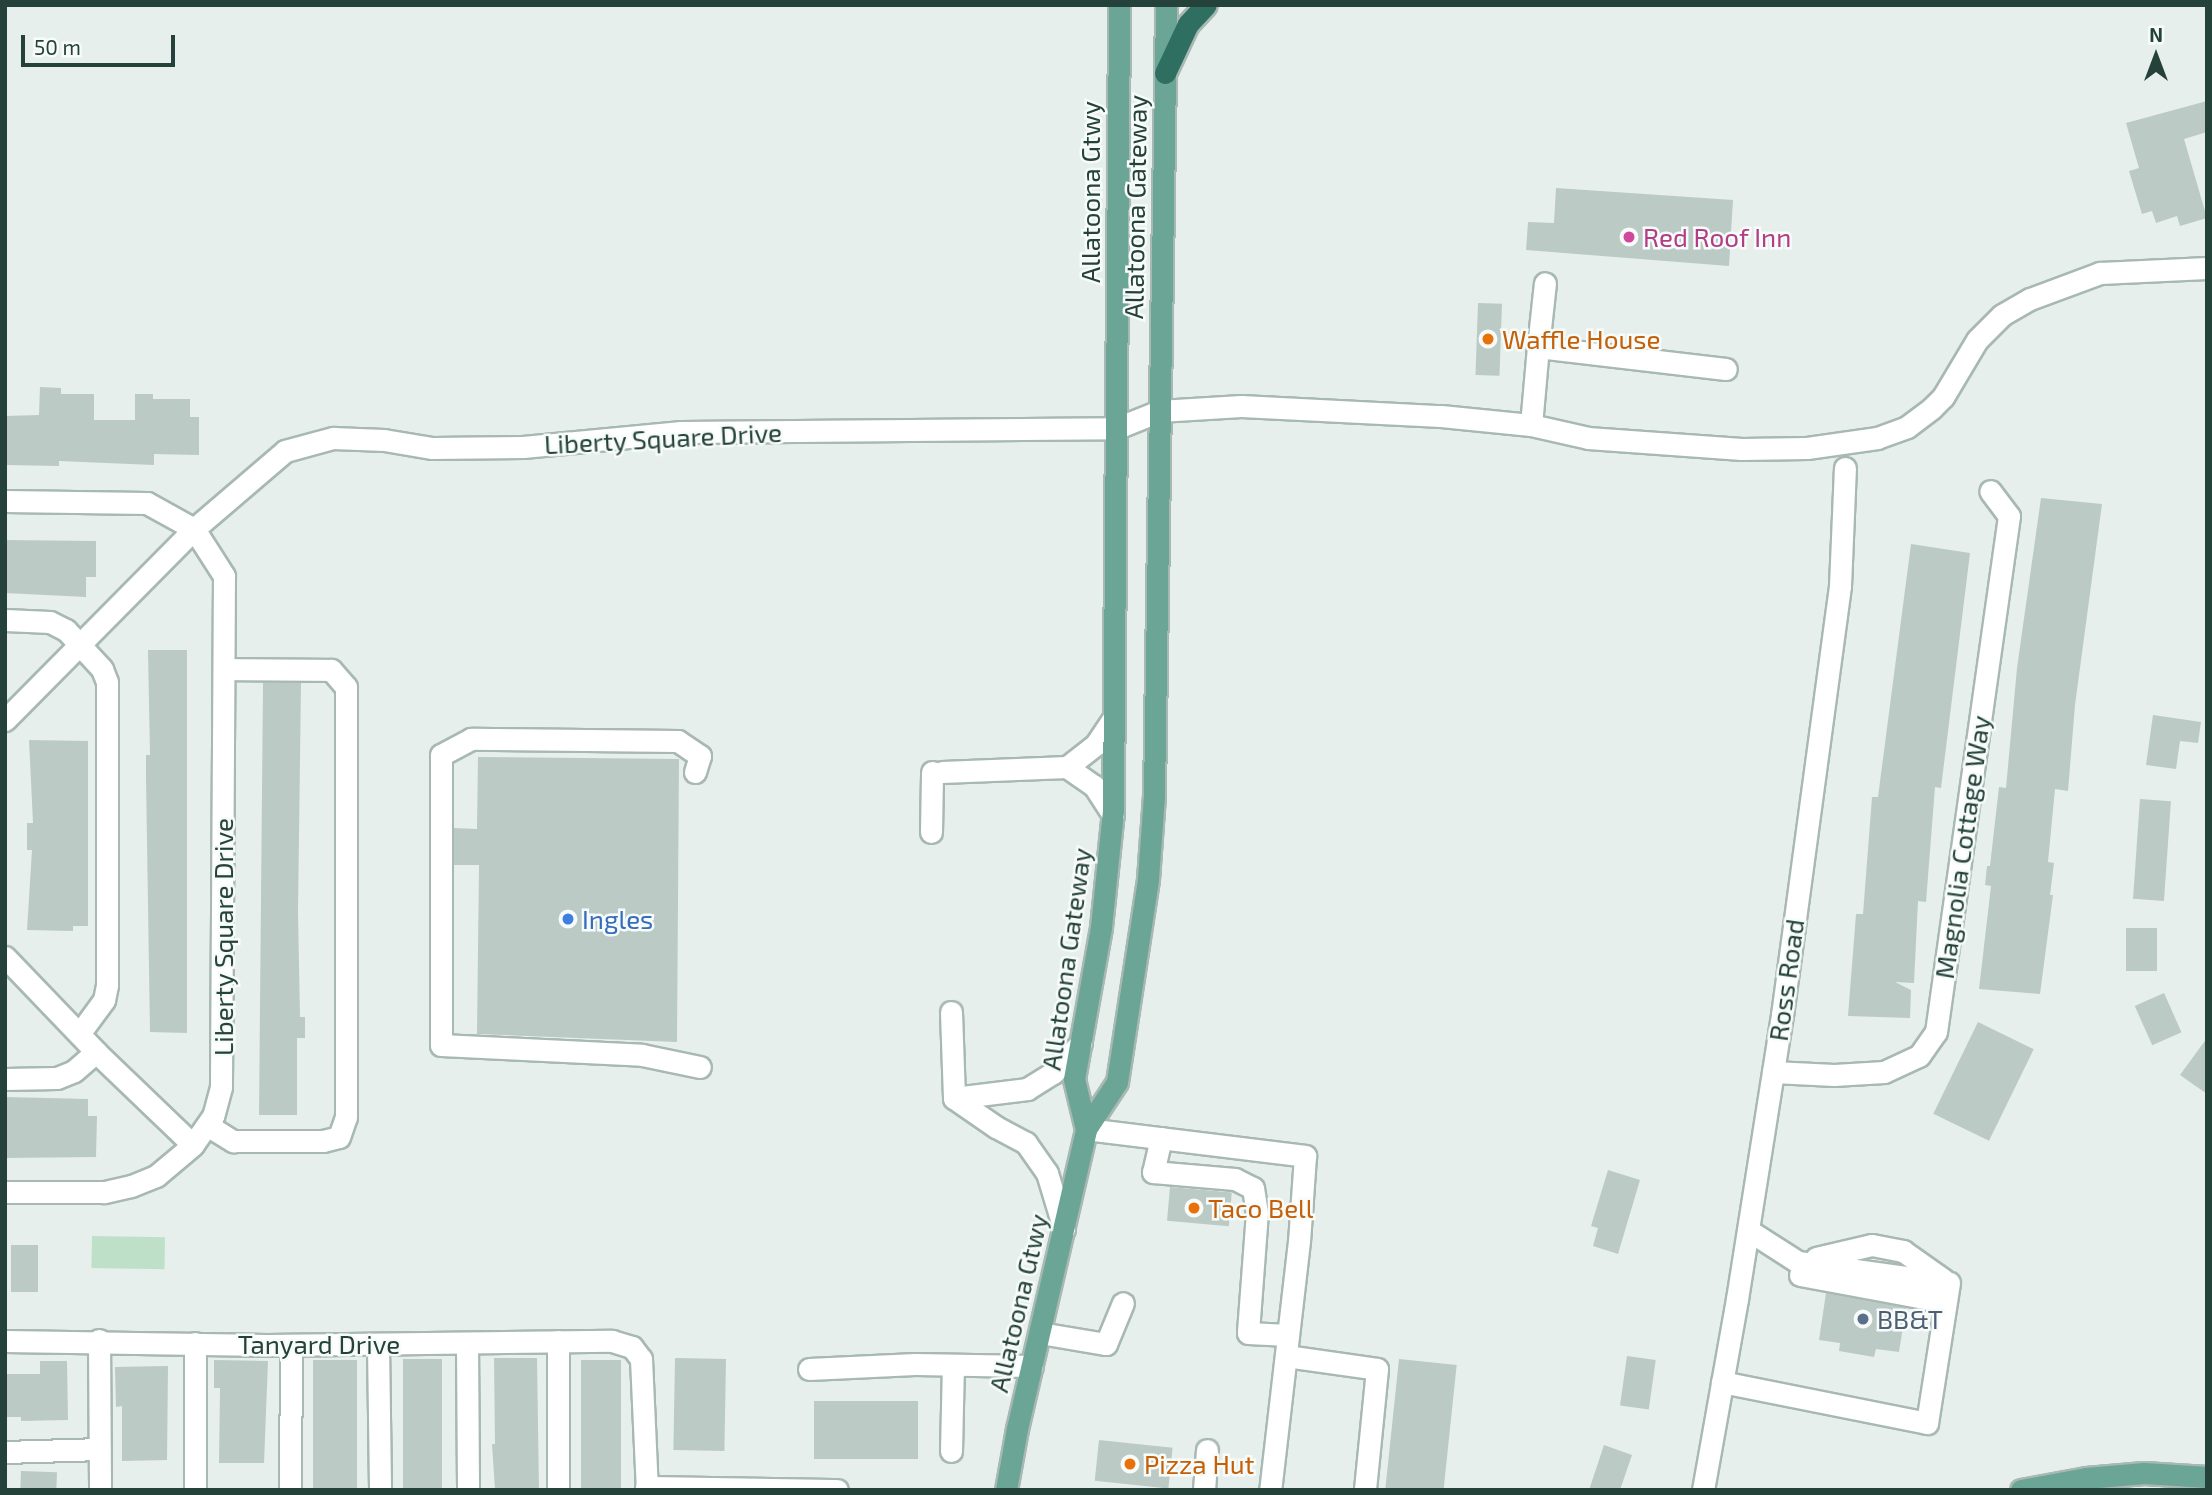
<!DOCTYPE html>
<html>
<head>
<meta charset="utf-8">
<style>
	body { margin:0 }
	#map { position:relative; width:2212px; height:1495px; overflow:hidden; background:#e6efeb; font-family:"Exo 2",sans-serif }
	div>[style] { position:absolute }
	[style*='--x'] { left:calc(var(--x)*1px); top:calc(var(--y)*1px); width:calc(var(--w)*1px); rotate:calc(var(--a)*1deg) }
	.green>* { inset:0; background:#bfe0c8; transform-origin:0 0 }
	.building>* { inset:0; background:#bbcac4; transform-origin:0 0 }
	.roads { filter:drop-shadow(2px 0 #a8b8b2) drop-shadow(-2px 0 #a8b8b2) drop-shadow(0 2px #a8b8b2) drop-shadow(0 -2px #a8b8b2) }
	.minor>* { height:21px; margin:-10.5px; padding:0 10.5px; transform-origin:10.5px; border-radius:10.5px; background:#fff }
	.major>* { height:21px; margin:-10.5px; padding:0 10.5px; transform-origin:10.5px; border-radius:10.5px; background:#6aa596 }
	.highway>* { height:21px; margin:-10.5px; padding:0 10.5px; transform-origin:10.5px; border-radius:10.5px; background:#2f6f62 }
	.dots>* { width:19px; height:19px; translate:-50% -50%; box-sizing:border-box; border:4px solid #f7fbf9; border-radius:50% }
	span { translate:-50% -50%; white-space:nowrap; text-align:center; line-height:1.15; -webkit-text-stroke:5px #f7fbf9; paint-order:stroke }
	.street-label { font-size:26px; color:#24423a }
	.hotel-label { font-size:26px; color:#b23c85 }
	.left { translate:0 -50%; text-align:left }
	.food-label { font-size:26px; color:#c56008 }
	.shop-label { font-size:26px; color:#366cbe }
	.service-label { font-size:26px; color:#4e5e75 }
	.frame { position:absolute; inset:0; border:7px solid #24423a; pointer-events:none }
	.north { position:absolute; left:2121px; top:21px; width:70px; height:70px; -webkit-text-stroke:5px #f7fbf9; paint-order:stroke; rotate:0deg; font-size:19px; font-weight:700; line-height:28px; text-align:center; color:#24423a }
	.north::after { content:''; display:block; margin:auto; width:24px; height:32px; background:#24423a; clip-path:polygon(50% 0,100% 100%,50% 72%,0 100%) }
	.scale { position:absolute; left:21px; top:35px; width:154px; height:32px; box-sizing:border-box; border:4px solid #24423a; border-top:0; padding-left:9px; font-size:21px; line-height:24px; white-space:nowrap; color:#24423a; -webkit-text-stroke:5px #f7fbf9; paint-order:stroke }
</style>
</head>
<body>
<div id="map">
	<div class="green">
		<div style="left:92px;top:1236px;width:73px;height:32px;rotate:1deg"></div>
	</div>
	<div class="building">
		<div style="clip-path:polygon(2207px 101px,2207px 132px,2184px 139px,2207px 218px,2180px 226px,2177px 216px,2156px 223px,2152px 211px,2142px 214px,2129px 171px,2139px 168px,2126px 123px)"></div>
		<div style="clip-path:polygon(1556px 188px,1733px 200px,1729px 266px,1526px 250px,1528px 222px,1554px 223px)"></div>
		<div style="left:1478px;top:303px;width:24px;height:72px;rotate:2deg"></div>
		<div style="clip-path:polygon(40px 387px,61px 388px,61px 394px,94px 394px,94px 420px,135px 420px,135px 394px,153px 394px,153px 399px,190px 399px,190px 417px,199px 417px,199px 455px,154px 454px,154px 465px,59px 461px,59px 466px,5px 465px,5px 416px,39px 415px)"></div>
		<div style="clip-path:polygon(2041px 498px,2102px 504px,2075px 705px,2068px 791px,2055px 789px,2048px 862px,2054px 863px,2050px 895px,2053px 895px,2040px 994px,1979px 989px,1991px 886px,1985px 885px,1987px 866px,1990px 866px,1999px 787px,2006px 788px,2017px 668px)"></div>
		<div style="clip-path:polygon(5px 540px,96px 541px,96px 577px,86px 577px,86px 597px,5px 593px)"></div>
		<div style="clip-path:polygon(1911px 544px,1970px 553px,1941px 788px,1935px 787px,1926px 902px,1918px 901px,1914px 983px,1895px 982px,1911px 990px,1910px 1018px,1848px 1016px,1856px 914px,1863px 914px,1872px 797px,1878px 797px)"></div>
		<div style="clip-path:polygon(148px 650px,187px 650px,187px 1033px,150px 1032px,146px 777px,146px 755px,150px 755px)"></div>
		<div style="clip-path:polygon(263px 683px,301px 683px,298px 912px,300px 1017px,305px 1017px,305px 1038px,297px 1038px,297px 1115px,259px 1115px)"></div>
		<div style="clip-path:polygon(2153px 715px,2201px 722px,2198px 743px,2180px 741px,2176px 769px,2146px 765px)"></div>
		<div style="clip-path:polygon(29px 740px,88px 741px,88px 926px,73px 926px,73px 931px,27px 930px,32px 850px,27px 850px,27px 823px,33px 823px)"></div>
		<div style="clip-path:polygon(478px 757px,679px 759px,677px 1042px,477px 1034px,479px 865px,454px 865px,454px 828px,477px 829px)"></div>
		<div style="left:2140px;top:799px;width:31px;height:100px;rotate:4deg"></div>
		<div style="left:2126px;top:928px;width:31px;height:43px"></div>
		<div style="left:2164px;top:993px;width:43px;height:32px;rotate:66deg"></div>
		<div style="left:1978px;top:1022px;width:62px;height:102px;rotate:26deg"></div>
		<div style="clip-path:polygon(2207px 1038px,2207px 1094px,2180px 1075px)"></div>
		<div style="clip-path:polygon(5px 1097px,88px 1099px,88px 1116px,97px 1116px,96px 1157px,5px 1158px)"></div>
		<div style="clip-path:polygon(1608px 1170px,1640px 1180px,1618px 1254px,1593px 1246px,1598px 1228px,1591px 1226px)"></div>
		<div style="left:1170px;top:1187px;width:62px;height:34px;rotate:5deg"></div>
		<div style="left:11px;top:1245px;width:27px;height:47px"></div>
		<div style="clip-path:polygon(1826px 1293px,1906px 1308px,1899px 1352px,1876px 1349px,1874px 1357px,1839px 1351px,1840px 1343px,1819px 1340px)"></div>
		<div style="left:1627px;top:1356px;width:29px;height:50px;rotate:8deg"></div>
		<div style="clip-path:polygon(494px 1358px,537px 1358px,539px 1490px,495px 1490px,492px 1444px,495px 1444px)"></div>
		<div style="left:675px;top:1358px;width:51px;height:92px;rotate:1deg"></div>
		<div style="left:403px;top:1359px;width:39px;height:129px"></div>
		<div style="left:1399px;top:1359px;width:58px;height:132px;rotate:6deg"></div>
		<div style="clip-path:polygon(214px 1360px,268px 1361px,264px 1463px,219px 1463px,220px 1388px,214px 1388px)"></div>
		<div style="left:313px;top:1360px;width:44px;height:128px"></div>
		<div style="left:581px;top:1360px;width:40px;height:130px"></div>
		<div style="clip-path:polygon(40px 1361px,67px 1361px,68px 1420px,21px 1421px,21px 1417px,5px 1417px,5px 1374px,40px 1374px)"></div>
		<div style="clip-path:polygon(168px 1366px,167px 1460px,122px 1461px,122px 1406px,116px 1407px,115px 1367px)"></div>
		<div style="left:918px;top:1401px;width:58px;height:104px;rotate:90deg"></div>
		<div style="left:1099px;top:1440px;width:74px;height:41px;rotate:6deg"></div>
		<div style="clip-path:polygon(1604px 1445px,1632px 1455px,1620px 1490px,1589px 1490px)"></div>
		<div style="left:21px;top:1471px;width:36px;height:19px;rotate:2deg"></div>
	</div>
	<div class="roads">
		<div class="minor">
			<div style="--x:1538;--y:347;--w:64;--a:-83.8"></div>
			<div style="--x:1531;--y:425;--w:58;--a:12.8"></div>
			<div style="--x:1588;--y:438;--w:154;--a:4.1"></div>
			<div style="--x:1742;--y:449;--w:65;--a:-0.9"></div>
			<div style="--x:1807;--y:448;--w:71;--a:-8.1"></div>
			<div style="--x:1877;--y:438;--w:32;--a:-20"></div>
			<div style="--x:1907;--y:427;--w:31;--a:-37"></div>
			<div style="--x:1932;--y:408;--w:16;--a:-45"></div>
			<div style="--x:1943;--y:397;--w:66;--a:-59.2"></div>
			<div style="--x:1977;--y:340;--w:35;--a:-45"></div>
			<div style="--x:2002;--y:315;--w:32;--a:-30"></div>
			<div style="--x:2030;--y:299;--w:75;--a:-20.4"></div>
			<div style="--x:2100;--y:273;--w:107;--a:-2.7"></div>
			<div style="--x:5;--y:501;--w:142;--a:0.8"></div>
			<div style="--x:147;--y:503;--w:54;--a:29"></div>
			<div style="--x:194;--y:529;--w:56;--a:57.4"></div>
			<div style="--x:224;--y:576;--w:511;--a:90.34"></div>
			<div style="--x:221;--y:1087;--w:30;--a:105"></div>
			<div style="--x:213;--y:1116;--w:35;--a:125"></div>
			<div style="--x:193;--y:1145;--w:48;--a:140"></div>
			<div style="--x:156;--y:1176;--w:27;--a:158"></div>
			<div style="--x:131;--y:1186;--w:28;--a:167"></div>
			<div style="--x:104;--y:1192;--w:99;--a:180"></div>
			<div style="--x:5;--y:620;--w:45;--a:2.5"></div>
			<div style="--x:50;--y:622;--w:18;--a:27"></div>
			<div style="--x:66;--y:630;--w:53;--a:47.3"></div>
			<div style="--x:102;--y:669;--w:14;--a:69"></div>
			<div style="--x:107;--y:682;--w:303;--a:90"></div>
			<div style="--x:107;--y:985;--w:15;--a:101"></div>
			<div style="--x:104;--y:1000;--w:42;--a:126.3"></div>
			<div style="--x:5;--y:720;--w:269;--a:-45.3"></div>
			<div style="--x:194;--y:529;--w:120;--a:-40.6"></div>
			<div style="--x:285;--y:451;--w:50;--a:-15.2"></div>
			<div style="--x:333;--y:438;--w:51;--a:2.2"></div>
			<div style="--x:384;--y:440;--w:49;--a:9.5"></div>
			<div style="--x:432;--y:448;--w:91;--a:-0.6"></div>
			<div style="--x:523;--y:447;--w:159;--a:-5.4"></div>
			<div style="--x:681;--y:432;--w:436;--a:-0.5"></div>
			<div style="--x:1117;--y:428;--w:45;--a:-22"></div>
			<div style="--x:1159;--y:411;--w:82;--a:-3.5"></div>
			<div style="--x:1241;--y:406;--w:200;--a:2.9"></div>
			<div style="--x:1441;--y:416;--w:90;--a:5.7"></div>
			<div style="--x:1531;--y:425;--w:78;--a:-84.9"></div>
			<div style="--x:1538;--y:347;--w:189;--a:6.7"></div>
			<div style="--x:695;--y:772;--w:17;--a:-73"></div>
			<div style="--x:700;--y:756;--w:27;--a:-146"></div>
			<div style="--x:678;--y:741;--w:207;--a:-179.4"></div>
			<div style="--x:471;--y:739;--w:34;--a:152"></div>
			<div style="--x:441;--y:755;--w:290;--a:90"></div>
			<div style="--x:441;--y:1045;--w:201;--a:2.8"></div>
			<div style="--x:642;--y:1055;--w:59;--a:11.7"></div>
			<div style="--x:942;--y:772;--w:125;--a:-2.3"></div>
			<div style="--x:1113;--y:815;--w:35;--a:-123"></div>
			<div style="--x:1094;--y:786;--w:33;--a:-145"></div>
			<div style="--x:1067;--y:767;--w:37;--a:-38"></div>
			<div style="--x:1096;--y:744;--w:32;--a:-56"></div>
			<div style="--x:931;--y:832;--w:60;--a:-89"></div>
			<div style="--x:5;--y:957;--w:132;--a:46.2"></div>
			<div style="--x:96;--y:1052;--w:134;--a:43.8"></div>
			<div style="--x:951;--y:1012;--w:86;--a:88"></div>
			<div style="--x:1773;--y:1072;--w:61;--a:2.8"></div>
			<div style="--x:1834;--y:1075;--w:50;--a:-3.4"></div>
			<div style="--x:1884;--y:1072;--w:38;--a:-25"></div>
			<div style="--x:1919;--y:1056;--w:29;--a:-55"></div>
			<div style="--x:1936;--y:1032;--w:521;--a:-81.95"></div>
			<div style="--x:2009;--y:516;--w:31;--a:-127"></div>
			<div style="--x:5;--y:1079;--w:52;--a:-1.1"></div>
			<div style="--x:57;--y:1078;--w:18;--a:-22"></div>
			<div style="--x:74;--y:1071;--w:29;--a:-41"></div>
			<div style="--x:207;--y:1125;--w:31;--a:32"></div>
			<div style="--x:233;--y:1141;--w:90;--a:0"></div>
			<div style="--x:323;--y:1141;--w:16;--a:-14"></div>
			<div style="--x:339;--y:1137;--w:21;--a:-71"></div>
			<div style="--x:346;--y:1117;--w:430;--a:-90"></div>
			<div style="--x:346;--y:687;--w:23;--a:-131"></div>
			<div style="--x:331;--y:670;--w:107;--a:-179.5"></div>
			<div style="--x:1086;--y:1129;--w:221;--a:7"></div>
			<div style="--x:1305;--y:1156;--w:85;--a:94"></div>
			<div style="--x:1299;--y:1241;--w:251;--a:96.6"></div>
			<div style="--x:1161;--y:1138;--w:35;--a:103"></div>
			<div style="--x:1153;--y:1172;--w:82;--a:4.9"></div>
			<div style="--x:1235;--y:1179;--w:20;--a:27"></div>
			<div style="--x:1253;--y:1188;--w:24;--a:81"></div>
			<div style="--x:1257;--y:1212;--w:121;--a:94.3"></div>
			<div style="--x:1248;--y:1333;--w:40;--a:2.9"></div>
			<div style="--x:1064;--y:1229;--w:59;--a:-106.9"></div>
			<div style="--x:1047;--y:1173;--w:37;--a:-125"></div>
			<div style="--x:1026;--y:1143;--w:34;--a:-152"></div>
			<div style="--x:996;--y:1127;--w:51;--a:-145.4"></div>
			<div style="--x:954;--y:1098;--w:74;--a:-7"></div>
			<div style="--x:1027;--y:1089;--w:31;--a:-32"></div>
			<div style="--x:1053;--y:1073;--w:41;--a:-47"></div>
			<div style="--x:1748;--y:1230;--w:59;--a:32.6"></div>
			<div style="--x:1798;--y:1262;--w:152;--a:7.9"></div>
			<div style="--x:1816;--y:1258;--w:57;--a:-13.1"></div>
			<div style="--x:1872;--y:1245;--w:32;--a:11"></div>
			<div style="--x:1903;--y:1251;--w:50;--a:35.3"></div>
			<div style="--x:1800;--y:1275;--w:148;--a:10.5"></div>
			<div style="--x:1040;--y:1333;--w:67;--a:9.5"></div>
			<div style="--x:1106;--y:1344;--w:44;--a:-67.5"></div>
			<div style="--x:99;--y:1340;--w:150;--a:89.6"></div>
			<div style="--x:5;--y:1341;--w:262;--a:0.9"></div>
			<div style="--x:267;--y:1345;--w:345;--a:-0.7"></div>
			<div style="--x:612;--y:1341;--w:21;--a:17"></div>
			<div style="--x:632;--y:1347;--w:15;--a:53"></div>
			<div style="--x:641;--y:1359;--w:131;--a:87.4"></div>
			<div style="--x:558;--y:1341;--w:149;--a:90"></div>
			<div style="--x:195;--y:1343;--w:147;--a:90"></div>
			<div style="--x:467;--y:1343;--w:147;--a:89.6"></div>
			<div style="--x:378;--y:1344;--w:146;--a:89.2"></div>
			<div style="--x:1286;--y:1356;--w:92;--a:8.1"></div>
			<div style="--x:1377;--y:1369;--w:122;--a:95.7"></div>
			<div style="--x:809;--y:1369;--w:106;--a:-2.7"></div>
			<div style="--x:915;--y:1364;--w:117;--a:1"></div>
			<div style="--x:1722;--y:1382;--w:209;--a:11.3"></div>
			<div style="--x:1927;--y:1423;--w:142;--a:-81.1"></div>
			<div style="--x:951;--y:1451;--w:85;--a:-88.7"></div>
			<div style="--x:5;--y:1452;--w:94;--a:-1.8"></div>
			<div style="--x:646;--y:1487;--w:191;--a:0.9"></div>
			<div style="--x:290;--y:1490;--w:145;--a:-89.6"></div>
			<div style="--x:1204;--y:1490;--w:40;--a:-85.7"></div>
			<div style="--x:1703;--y:1490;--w:194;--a:-79.9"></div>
			<div style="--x:1737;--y:1299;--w:288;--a:-81"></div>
			<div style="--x:1782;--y:1015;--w:433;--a:-82.3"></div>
			<div style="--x:1840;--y:586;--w:118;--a:-87.6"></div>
		</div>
		<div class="major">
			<div style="--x:1086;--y:1129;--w:51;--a:-103.5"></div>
			<div style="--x:1074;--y:1079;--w:154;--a:-79.9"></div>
			<div style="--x:1101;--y:927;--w:117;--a:-84.1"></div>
			<div style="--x:1113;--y:811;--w:806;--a:-89.57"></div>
			<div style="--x:1006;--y:1490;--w:62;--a:-79.8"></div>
			<div style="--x:1017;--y:1429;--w:308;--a:-77"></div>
			<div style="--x:1086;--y:1129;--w:56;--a:-56.6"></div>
			<div style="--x:1117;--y:1082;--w:205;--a:-81.3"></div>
			<div style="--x:1148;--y:879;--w:83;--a:-85.9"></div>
			<div style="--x:1154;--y:796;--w:791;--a:-89.13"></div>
			<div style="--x:2021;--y:1490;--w:66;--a:-10.5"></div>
			<div style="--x:2086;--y:1478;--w:58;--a:-4.9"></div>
			<div style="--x:2144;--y:1473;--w:63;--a:3.6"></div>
		</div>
		<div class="highway">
			<div style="--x:1165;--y:73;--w:54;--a:-64.9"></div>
			<div style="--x:1188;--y:24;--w:26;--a:-47"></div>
		</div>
	</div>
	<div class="dots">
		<div style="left:1629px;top:237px;background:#d1479c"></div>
		<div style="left:1488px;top:339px;background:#e8710a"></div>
		<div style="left:568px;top:919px;background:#3f7fe0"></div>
		<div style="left:1194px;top:1208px;background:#e8710a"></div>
		<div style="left:1863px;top:1319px;background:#5c6f8a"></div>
		<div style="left:1130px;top:1464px;background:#e8710a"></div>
	</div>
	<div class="street-label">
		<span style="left:1090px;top:192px;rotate:-90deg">Allatoona Gtwy</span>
		<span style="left:1135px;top:207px;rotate:-89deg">Allatoona Gateway</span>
		<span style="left:663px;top:438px;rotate:-3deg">Liberty Square Drive</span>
		<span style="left:1962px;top:847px;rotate:-82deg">Magnolia Cottage Way</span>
		<span style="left:223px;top:937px;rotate:-90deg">Liberty Square Drive</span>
		<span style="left:1066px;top:959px;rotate:-82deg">Allatoona Gateway</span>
		<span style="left:1786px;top:980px;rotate:-82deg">Ross Road</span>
		<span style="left:1018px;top:1303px;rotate:-77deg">Allatoona Gtwy</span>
		<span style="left:319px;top:1344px">Tanyard Drive</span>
	</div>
	<div class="hotel-label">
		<span class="left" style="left:1643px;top:237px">Red Roof Inn</span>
	</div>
	<div class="food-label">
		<span class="left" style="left:1502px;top:339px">Waffle House</span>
		<span class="left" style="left:1208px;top:1208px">Taco Bell</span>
		<span class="left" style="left:1144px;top:1464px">Pizza Hut</span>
	</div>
	<div class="shop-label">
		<span class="left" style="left:582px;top:919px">Ingles</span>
	</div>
	<div class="service-label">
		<span class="left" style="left:1877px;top:1319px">BB&amp;T</span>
	</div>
	<div class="frame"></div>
	<div class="north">N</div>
	<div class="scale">50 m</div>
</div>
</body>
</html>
